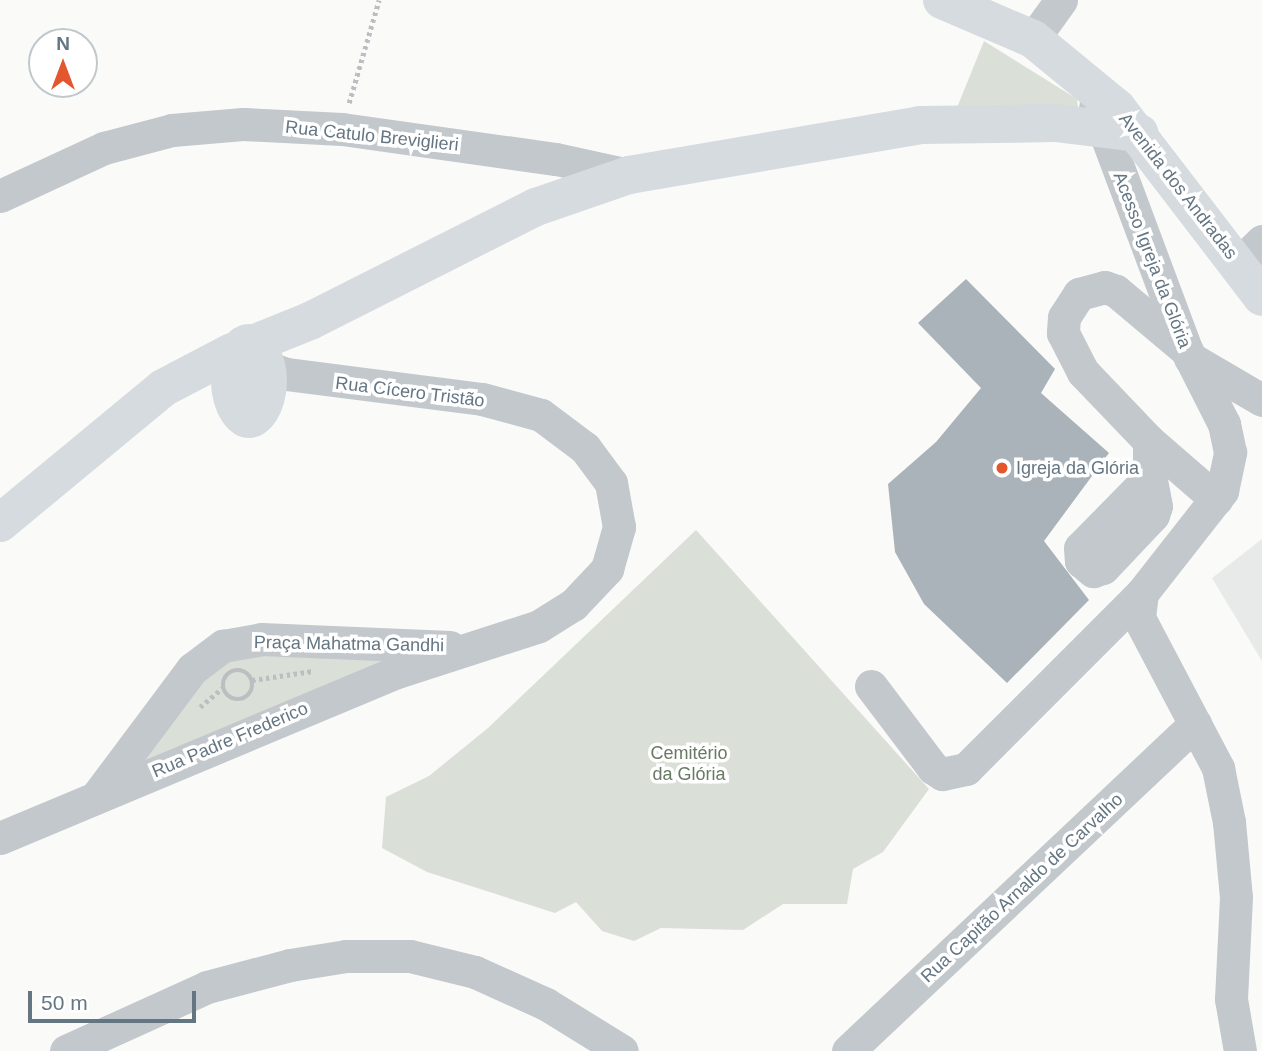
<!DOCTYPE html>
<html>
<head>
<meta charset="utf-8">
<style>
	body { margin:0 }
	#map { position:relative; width:1262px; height:1051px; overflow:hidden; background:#fafaf8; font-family:Helvetica,sans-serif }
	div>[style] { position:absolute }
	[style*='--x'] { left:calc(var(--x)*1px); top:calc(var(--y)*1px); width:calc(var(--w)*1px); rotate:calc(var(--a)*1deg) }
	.built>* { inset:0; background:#e8e9e9 }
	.green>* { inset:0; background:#dadfd7 }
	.building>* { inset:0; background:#aab3b9 }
	.path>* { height:4.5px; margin-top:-2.25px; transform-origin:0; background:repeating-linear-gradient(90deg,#bbbfc2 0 3.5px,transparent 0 7px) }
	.path>.ring { margin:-2.25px; padding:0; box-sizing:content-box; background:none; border:4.5px solid #bbbfc2; border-radius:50% }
	.minor>* { height:33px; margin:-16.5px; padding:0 16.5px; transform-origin:16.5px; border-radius:16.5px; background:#c3c8cc }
	.major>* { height:38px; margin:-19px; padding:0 19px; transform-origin:19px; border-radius:19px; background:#d6dbdf }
	.major>.ring { margin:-19px; padding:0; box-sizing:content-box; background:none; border:38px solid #d6dbdf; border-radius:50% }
	.dots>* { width:19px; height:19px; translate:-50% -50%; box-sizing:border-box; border:4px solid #fff; border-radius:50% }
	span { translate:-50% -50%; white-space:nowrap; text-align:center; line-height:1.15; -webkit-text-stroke:7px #fff; paint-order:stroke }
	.street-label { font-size:18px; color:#657683 }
	.poi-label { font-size:18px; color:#657683 }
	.left { translate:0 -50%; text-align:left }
	.park-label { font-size:18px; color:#687a64 }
	.north { position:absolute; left:28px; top:28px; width:70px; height:70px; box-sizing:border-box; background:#fff; border:2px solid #c1c8cd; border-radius:50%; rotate:0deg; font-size:19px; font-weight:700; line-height:28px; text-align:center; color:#657683 }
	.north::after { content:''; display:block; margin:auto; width:24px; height:32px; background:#e4572e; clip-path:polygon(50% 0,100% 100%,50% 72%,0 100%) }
	.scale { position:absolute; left:28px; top:991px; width:168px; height:32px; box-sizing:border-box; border:4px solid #657683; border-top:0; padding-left:9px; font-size:21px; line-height:24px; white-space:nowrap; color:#657683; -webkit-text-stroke:5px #fff; paint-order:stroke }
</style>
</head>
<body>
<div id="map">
	<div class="built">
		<div style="clip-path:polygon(1262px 539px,1262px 661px,1212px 578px)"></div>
	</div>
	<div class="green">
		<div style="clip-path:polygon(984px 41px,1077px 99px,1078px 109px,954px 115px)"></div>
		<div style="clip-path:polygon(696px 530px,929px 789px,883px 852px,853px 869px,847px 904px,783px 904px,743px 930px,661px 928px,634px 941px,602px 931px,576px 902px,555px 913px,427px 872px,382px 848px,386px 797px,429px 776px,488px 728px)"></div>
		<div style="clip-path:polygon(227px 654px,425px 654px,120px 776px)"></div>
	</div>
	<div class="building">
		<div style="clip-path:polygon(966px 279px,1055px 369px,1041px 393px,1109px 453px,1044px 541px,1089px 600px,1007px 683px,924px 604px,895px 552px,888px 484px,936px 442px,981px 388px,918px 323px)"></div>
	</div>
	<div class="path">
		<div style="--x:349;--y:103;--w:107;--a:-73.8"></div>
		<div class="ring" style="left:223px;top:670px;width:25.5px;height:25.5px"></div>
		<div style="--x:252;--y:680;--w:62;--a:-8.4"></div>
		<div style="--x:200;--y:707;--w:30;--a:-40"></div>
	</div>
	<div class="minor">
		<div style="--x:1033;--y:39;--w:48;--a:-54.3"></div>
		<div style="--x:0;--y:196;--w:115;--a:-24.8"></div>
		<div style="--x:104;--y:148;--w:70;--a:-14.8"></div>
		<div style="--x:172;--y:130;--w:71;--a:-4.8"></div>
		<div style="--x:243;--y:124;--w:99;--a:2.9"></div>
		<div style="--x:342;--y:129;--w:216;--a:8"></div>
		<div style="--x:556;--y:159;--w:75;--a:12.4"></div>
		<div style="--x:1238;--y:264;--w:33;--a:-44"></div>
		<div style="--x:1184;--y:348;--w:89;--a:-140"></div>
		<div style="--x:1116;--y:291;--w:12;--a:-160"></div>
		<div style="--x:1105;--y:287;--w:27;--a:165"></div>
		<div style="--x:1079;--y:294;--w:27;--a:123"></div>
		<div style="--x:1064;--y:317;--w:16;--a:94"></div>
		<div style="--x:1063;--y:333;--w:44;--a:62.9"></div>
		<div style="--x:1083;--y:372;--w:95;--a:46.3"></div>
		<div style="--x:1149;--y:441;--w:89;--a:40.9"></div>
		<div style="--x:1190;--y:358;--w:83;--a:30.3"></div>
		<div style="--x:1149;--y:471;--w:16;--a:117"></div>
		<div style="--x:1142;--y:485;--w:88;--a:134.5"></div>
		<div style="--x:1080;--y:548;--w:13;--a:86"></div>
		<div style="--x:1081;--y:561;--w:16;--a:40"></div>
		<div style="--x:1093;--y:571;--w:10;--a:-17"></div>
		<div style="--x:1103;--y:568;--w:73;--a:-46.7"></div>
		<div style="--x:1153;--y:515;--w:9;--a:-72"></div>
		<div style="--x:1156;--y:506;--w:36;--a:-101"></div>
		<div style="--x:1149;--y:471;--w:30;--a:-90"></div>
		<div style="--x:1142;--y:593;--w:25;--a:97"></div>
		<div style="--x:1139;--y:618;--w:170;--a:62.2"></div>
		<div style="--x:1218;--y:768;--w:55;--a:78.5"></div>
		<div style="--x:1229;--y:822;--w:75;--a:84.7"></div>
		<div style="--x:1236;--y:897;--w:102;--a:92.8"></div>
		<div style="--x:1231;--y:999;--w:53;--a:80.2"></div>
		<div style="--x:871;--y:686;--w:103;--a:52.9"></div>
		<div style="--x:933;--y:768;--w:11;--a:34"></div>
		<div style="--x:942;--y:774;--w:25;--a:-12"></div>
		<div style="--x:966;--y:769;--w:249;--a:-45"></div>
		<div style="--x:1142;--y:593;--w:130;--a:-51.9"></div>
		<div style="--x:1222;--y:491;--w:40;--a:-78"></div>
		<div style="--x:1230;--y:452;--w:29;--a:-102"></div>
		<div style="--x:1224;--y:424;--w:84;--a:-116.9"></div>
		<div style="--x:1186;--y:349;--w:259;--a:-110.5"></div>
		<div style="--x:97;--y:796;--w:159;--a:-53.2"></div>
		<div style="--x:192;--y:669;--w:39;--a:-37"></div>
		<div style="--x:223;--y:646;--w:39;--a:-10"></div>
		<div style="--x:261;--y:639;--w:189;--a:2.4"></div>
		<div style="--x:0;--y:838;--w:430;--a:-22.7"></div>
		<div style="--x:397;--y:672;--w:149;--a:-17.9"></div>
		<div style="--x:539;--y:626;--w:40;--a:-32"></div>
		<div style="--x:573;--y:605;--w:50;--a:-46.6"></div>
		<div style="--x:607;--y:569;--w:44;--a:-74.1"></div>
		<div style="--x:619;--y:527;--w:45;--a:-100.3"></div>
		<div style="--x:611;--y:483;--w:44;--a:-126.6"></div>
		<div style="--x:585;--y:448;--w:55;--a:-143.1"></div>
		<div style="--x:541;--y:415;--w:61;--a:-164.8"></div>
		<div style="--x:482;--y:399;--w:198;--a:-172.7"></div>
		<div style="--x:286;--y:374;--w:27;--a:-160"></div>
		<div style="--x:66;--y:1051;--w:155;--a:-24.4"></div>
		<div style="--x:207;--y:987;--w:86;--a:-14.8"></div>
		<div style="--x:290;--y:965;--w:57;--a:-9.1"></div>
		<div style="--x:346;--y:956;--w:64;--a:0"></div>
		<div style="--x:410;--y:956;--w:67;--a:13.8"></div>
		<div style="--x:475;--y:972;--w:78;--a:24.3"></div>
		<div style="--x:546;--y:1004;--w:89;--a:31.7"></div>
		<div style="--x:848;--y:1051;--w:477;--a:-43.3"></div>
	</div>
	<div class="major">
		<div style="--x:942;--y:0;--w:99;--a:23.2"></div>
		<div style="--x:1033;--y:39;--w:109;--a:39.4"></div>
		<div style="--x:1117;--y:108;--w:238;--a:52.5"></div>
		<div class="ring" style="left:230px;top:343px;width:-6px;height:-6px"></div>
		<div style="--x:253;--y:344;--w:61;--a:-22"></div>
		<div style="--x:310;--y:321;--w:253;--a:-26.8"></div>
		<div style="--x:536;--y:207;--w:98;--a:-19"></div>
		<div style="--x:629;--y:175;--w:295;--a:-9.7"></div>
		<div style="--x:920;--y:125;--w:135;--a:-0.8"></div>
		<div style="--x:1055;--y:123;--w:85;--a:6.8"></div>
		<div style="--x:0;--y:523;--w:212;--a:-39.6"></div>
		<div style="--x:163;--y:388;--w:78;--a:-27.6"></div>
	</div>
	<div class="dots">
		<div style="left:1002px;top:468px;background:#e4572e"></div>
	</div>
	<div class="street-label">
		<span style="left:372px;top:136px;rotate:6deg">Rua Catulo Breviglieri</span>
		<span style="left:1178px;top:186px;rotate:52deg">Avenida dos Andradas</span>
		<span style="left:1152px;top:260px;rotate:69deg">Acesso Igreja da Glória</span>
		<span style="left:410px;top:392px;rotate:7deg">Rua Cícero Tristão</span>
		<span style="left:349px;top:644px;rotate:1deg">Praça Mahatma Gandhi</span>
		<span style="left:230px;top:740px;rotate:-23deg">Rua Padre Frederico</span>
		<span style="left:1022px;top:888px;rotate:-43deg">Rua Capitão Arnaldo de Carvalho</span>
	</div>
	<div class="poi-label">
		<span class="left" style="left:1016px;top:468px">Igreja da Glória</span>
	</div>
	<div class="park-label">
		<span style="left:689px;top:764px">Cemitério<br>da Glória</span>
	</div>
	<div class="north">N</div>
	<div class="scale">50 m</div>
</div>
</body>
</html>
